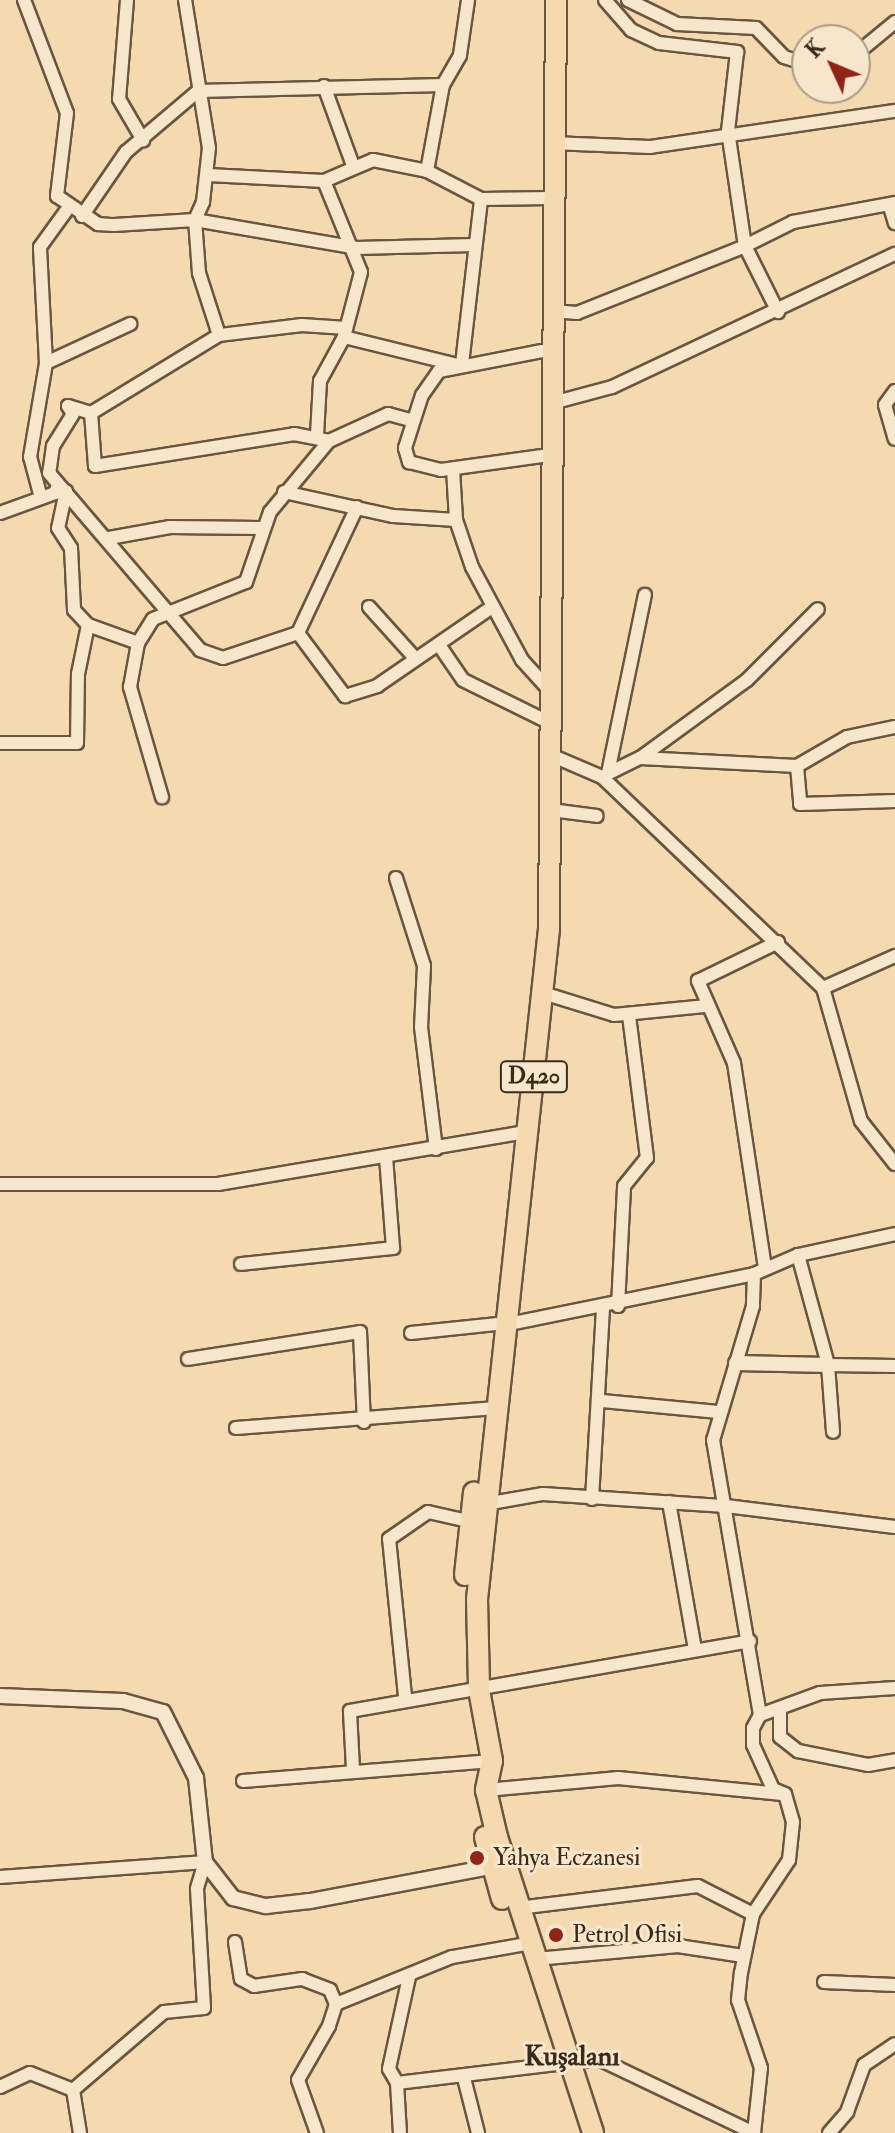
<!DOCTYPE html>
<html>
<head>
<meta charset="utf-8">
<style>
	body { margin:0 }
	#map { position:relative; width:895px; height:2133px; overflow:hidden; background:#f5d9b0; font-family:"IM FELL Double Pica",serif }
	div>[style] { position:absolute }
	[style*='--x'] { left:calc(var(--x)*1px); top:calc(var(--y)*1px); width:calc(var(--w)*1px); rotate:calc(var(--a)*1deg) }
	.roads { filter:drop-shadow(2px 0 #685640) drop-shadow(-2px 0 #685640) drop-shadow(0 2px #685640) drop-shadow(0 -2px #685640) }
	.minor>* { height:12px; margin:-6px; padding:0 6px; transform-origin:6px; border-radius:6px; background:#f8e6cc }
	.tertiary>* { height:14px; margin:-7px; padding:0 7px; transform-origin:7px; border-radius:7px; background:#f8e6cc }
	.trunk>* { height:20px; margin:-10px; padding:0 10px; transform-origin:10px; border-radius:10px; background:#f5d9b0 }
	.dots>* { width:22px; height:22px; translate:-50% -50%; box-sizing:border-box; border:4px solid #f8e6cc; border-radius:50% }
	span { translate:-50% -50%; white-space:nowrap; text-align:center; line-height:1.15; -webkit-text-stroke:6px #f8e6cc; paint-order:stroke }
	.shield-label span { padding:2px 6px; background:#f8e6cc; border:2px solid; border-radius:6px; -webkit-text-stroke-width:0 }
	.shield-label { font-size:22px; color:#392a1b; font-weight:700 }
	.poi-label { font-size:24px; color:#392a1b }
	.left { translate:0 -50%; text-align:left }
	.quarter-label { font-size:28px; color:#392a1b; font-weight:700 }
	.north { position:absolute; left:791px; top:24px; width:80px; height:80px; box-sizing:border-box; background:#f8e6cc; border:2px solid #ac9b85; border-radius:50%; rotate:314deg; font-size:22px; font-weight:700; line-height:32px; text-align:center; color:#392a1b }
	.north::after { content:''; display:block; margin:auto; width:28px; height:36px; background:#8f2418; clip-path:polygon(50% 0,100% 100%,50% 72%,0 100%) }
</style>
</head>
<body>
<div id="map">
	<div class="roads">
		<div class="minor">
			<div style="--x:24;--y:0;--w:121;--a:69.2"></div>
			<div style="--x:67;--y:113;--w:84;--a:96.9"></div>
			<div style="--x:57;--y:196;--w:50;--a:34.3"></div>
			<div style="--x:98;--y:224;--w:16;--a:4"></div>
			<div style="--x:114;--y:225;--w:81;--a:-3.5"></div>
			<div style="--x:195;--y:220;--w:20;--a:-66"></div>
			<div style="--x:203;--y:202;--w:54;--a:-83.7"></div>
			<div style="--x:209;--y:148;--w:150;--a:-99.2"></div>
			<div style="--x:127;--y:0;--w:99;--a:94.6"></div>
			<div style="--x:119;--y:99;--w:48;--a:59.7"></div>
			<div style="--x:605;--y:0;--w:40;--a:49"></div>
			<div style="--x:631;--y:30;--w:31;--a:25"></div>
			<div style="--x:659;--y:43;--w:79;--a:6.6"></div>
			<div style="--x:737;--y:52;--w:80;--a:96.5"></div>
			<div style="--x:728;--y:131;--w:116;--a:81.6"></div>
			<div style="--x:628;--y:0;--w:55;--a:26.1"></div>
			<div style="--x:677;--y:24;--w:79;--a:2.9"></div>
			<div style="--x:756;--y:28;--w:40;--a:46"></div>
			<div style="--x:784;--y:57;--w:24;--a:17"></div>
			<div style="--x:855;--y:55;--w:52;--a:-39.5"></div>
			<div style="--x:324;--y:86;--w:82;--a:70"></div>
			<div style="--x:551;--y:143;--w:99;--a:2.3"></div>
			<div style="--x:650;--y:147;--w:248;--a:-8.4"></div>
			<div style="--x:427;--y:171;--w:87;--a:-79.5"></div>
			<div style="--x:208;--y:175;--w:116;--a:3"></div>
			<div style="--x:324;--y:181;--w:53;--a:-23.2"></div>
			<div style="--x:373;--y:160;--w:55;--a:11.5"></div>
			<div style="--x:427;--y:171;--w:61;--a:27.4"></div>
			<div style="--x:481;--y:199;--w:70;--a:-0.8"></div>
			<div style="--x:890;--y:207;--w:17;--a:73"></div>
			<div style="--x:82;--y:216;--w:78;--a:-55.5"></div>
			<div style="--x:126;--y:152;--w:94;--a:-40.3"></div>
			<div style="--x:198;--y:91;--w:245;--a:-1.4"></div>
			<div style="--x:443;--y:85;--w:34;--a:-60"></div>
			<div style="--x:460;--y:55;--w:56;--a:-81.7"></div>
			<div style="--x:745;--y:246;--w:54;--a:-26.6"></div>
			<div style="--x:793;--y:222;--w:104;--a:-10.6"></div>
			<div style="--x:553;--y:311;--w:24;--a:5"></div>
			<div style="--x:577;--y:313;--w:181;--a:-21.7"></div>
			<div style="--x:745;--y:246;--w:74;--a:63.4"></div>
			<div style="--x:346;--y:328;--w:44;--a:-176.1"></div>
			<div style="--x:302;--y:325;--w:84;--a:173.1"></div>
			<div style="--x:219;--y:335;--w:150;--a:148.6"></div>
			<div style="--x:91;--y:413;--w:24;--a:-163"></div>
			<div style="--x:68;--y:406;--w:9;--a:58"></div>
			<div style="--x:73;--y:414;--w:38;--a:122"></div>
			<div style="--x:53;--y:446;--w:27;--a:98"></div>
			<div style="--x:49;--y:473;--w:233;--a:49.5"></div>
			<div style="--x:200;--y:650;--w:24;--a:19"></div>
			<div style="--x:223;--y:658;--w:79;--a:-18.4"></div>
			<div style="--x:298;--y:633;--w:139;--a:-64.9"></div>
			<div style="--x:219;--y:335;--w:65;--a:-107.9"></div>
			<div style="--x:199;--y:273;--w:53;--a:-94.3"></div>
			<div style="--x:195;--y:220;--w:164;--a:9.8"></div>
			<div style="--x:357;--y:248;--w:116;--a:-1.5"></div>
			<div style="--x:344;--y:337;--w:113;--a:13.8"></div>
			<div style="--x:542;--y:351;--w:105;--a:169"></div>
			<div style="--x:439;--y:371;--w:29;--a:125"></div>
			<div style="--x:422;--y:395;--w:56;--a:107.8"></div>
			<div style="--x:405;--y:448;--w:15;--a:74"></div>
			<div style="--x:409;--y:462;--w:33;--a:14"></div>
			<div style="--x:441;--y:470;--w:102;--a:-7.9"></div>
			<div style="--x:46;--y:363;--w:93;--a:-24.9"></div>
			<div style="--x:462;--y:364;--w:166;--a:-83.4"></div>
			<div style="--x:895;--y:391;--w:17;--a:126"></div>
			<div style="--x:885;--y:405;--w:35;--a:74"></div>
			<div style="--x:556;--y:402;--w:58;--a:-15"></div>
			<div style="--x:612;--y:387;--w:313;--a:-25.2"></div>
			<div style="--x:91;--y:413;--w:53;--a:85.7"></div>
			<div style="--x:95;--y:466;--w:202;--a:-9.1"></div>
			<div style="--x:294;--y:434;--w:36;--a:11"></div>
			<div style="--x:317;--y:435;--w:54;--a:-86.8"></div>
			<div style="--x:320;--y:381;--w:50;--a:-61.4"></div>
			<div style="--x:344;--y:337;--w:67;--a:-75.3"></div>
			<div style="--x:361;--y:272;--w:98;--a:-112.1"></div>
			<div style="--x:453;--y:469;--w:51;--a:86.6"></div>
			<div style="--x:456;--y:520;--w:50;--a:71.2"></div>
			<div style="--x:472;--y:567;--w:106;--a:61.7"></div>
			<div style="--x:522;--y:660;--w:43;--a:47.8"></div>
			<div style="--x:66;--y:491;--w:38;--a:102"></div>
			<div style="--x:58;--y:528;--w:24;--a:57"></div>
			<div style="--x:71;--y:548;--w:62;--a:87.2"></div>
			<div style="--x:74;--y:610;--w:21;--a:47"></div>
			<div style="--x:88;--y:625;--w:53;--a:19.8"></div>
			<div style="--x:138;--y:643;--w:28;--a:-58"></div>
			<div style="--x:153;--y:619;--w:100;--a:-21.7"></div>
			<div style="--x:246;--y:582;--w:74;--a:-71.1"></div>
			<div style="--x:270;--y:512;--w:92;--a:-50.3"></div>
			<div style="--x:329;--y:441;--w:65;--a:-24.6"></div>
			<div style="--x:388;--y:414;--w:24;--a:15"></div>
			<div style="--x:284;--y:492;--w:112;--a:12.4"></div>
			<div style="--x:393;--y:516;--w:63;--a:3.6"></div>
			<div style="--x:40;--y:494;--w:38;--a:-105"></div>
			<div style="--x:30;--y:457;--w:95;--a:-80.3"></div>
			<div style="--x:46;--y:363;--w:116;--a:-93"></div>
			<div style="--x:40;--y:247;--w:49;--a:-54.1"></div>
			<div style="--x:0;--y:513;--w:59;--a:-20"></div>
			<div style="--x:55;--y:493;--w:9;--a:-69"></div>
			<div style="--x:109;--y:538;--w:62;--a:-10.2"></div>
			<div style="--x:170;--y:527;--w:90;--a:0.6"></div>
			<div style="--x:369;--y:607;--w:69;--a:48"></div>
			<div style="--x:298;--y:633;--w:79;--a:53.3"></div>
			<div style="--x:345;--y:696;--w:34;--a:-17"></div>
			<div style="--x:377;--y:686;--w:140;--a:-34.5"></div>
			<div style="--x:138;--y:643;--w:45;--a:100.3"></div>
			<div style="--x:130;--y:687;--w:115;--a:73.8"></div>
			<div style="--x:439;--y:645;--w:42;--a:55.6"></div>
			<div style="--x:463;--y:680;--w:97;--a:26.3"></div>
			<div style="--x:0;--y:743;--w:77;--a:0"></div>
			<div style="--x:77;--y:743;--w:69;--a:-89.2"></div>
			<div style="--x:78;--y:674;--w:50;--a:-78.5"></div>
			<div style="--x:553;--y:756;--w:53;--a:23.2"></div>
			<div style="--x:602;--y:777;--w:306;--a:43.7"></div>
			<div style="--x:823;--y:988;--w:138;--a:74.1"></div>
			<div style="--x:861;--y:1121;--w:55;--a:51.7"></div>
			<div style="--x:640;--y:758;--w:132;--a:-36.1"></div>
			<div style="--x:747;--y:680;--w:100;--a:-45"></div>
			<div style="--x:797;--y:766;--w:38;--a:85"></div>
			<div style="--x:800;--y:804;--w:95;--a:-1.8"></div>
			<div style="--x:611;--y:772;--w:32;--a:-26"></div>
			<div style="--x:640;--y:758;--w:157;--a:2.9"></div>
			<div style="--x:797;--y:766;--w:58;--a:-30.1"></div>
			<div style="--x:847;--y:737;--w:49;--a:-11.8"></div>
			<div style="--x:608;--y:773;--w:182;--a:-78.3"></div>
			<div style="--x:551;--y:810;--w:46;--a:7.4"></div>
			<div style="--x:396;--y:878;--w:92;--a:72.3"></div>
			<div style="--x:424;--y:966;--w:61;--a:92.8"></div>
			<div style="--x:421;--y:1027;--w:123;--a:83"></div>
			<div style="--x:823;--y:988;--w:79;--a:-24"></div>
			<div style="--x:543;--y:993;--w:74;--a:17.2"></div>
			<div style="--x:614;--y:1015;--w:91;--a:-5.6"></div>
			<div style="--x:0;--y:1184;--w:218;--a:0"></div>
			<div style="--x:218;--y:1184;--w:306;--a:-9.6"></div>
			<div style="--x:520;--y:1133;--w:11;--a:45"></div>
			<div style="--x:798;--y:1255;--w:114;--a:74.7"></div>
			<div style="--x:828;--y:1365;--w:67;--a:85.7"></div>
			<div style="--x:241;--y:1264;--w:153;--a:-6"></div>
			<div style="--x:393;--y:1248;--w:91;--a:-94.4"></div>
			<div style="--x:765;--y:1268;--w:207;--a:-98.6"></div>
			<div style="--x:734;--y:1063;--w:90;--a:-113.7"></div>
			<div style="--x:698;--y:981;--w:89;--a:-26"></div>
			<div style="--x:754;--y:1274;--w:32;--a:92"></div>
			<div style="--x:753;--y:1306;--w:140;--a:106.6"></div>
			<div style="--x:713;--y:1440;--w:279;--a:80.3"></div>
			<div style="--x:618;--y:1306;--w:120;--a:-87.1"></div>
			<div style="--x:624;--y:1186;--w:36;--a:-51"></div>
			<div style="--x:647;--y:1158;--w:144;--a:-97.2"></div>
			<div style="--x:509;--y:1324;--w:250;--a:-11.5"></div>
			<div style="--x:754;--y:1274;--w:48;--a:-23.4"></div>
			<div style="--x:798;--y:1255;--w:99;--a:-12.2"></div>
			<div style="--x:411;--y:1333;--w:85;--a:-6"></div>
			<div style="--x:188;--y:1359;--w:174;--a:-8.9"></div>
			<div style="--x:360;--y:1332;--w:90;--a:87.5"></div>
			<div style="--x:828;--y:1365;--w:67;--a:0.9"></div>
			<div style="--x:602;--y:1401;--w:117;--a:5.4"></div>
			<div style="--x:236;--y:1428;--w:261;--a:-4.4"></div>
			<div style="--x:592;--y:1499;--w:190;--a:-86.7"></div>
			<div style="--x:669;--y:1502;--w:150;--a:80"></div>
			<div style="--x:485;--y:1504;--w:59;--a:-9.8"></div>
			<div style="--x:543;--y:1494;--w:183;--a:3.8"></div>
			<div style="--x:726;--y:1506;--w:170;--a:7.1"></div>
			<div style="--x:405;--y:1696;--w:158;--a:-95.8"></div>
			<div style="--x:389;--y:1539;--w:47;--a:-34.7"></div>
			<div style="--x:428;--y:1512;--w:50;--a:12.7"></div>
			<div style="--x:780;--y:1709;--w:28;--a:90"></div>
			<div style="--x:780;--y:1737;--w:23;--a:38"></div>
			<div style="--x:798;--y:1751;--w:71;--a:11.3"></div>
			<div style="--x:868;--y:1765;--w:27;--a:-10"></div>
			<div style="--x:353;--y:1769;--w:58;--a:-93"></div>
			<div style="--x:350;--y:1711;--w:406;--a:-9.9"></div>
			<div style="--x:243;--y:1781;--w:250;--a:-4.6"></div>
			<div style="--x:486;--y:1790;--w:133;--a:-5.2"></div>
			<div style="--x:618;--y:1778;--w:165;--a:5.6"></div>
			<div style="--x:0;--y:1877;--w:206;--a:-4.2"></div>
			<div style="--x:205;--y:1862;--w:28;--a:107"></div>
			<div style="--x:197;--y:1889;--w:119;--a:86.6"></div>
			<div style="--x:204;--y:2008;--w:40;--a:174.3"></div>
			<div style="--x:164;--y:2012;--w:120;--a:139.4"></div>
			<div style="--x:73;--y:2090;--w:44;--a:80.8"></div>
			<div style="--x:518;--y:1908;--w:181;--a:-7"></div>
			<div style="--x:698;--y:1886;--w:62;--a:27"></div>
			<div style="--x:235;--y:1942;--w:37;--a:81"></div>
			<div style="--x:241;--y:1979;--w:15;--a:28"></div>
			<div style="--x:254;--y:1986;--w:49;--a:-8.3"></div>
			<div style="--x:302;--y:1979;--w:30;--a:21"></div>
			<div style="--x:330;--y:1990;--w:15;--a:67"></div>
			<div style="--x:336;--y:2004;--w:23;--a:108"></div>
			<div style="--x:329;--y:2026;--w:62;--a:119.9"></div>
			<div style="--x:298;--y:2080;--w:56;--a:70.3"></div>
			<div style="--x:536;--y:1959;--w:143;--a:-5.2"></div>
			<div style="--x:678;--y:1946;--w:66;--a:8.7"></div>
			<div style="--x:409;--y:1977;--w:94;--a:102.3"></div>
			<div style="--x:389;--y:2069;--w:16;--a:60"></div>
			<div style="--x:397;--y:2083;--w:203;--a:-6.8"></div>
			<div style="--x:599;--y:2059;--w:172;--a:25.5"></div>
			<div style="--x:824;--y:1982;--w:71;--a:2.4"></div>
			<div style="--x:336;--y:2004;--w:125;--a:-22.1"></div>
			<div style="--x:452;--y:1957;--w:80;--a:-10"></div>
			<div style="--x:464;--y:2078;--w:57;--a:75.7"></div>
			<div style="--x:397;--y:2083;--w:50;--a:86.6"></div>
			<div style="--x:0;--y:2087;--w:33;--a:-25"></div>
			<div style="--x:30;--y:2073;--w:46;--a:21.6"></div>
			<div style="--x:754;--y:2133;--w:65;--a:-83.9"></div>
			<div style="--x:761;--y:2068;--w:72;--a:-108.7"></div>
			<div style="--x:738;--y:2000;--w:27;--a:-84"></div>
			<div style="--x:741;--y:1973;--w:60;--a:-78.5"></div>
			<div style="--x:753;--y:1914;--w:65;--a:-56.3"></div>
			<div style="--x:789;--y:1860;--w:38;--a:-84"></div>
			<div style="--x:793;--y:1822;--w:29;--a:-106"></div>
			<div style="--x:785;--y:1794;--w:13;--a:-157"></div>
			<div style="--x:773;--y:1789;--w:48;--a:-114.4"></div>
			<div style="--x:753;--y:1745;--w:17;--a:-90"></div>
			<div style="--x:753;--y:1728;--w:15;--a:-62"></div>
			<div style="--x:760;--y:1715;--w:64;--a:-20.1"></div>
			<div style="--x:820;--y:1693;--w:75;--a:-3.8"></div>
			<div style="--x:829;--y:2133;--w:28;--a:-49"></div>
			<div style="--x:847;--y:2112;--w:50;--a:-70.1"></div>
			<div style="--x:864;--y:2065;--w:37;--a:-34"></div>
		</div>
		<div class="tertiary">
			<div style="--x:736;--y:1363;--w:92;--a:1.2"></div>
			<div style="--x:0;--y:1696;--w:123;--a:2.3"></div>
			<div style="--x:123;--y:1701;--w:41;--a:15.4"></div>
			<div style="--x:163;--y:1712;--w:74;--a:63.4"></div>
			<div style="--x:196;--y:1778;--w:84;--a:83.9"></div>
			<div style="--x:205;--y:1862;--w:46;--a:52.1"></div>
			<div style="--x:233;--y:1898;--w:34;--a:14"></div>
			<div style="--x:266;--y:1906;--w:44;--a:-6.5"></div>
			<div style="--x:310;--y:1901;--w:193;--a:-10.7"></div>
		</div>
		<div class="trunk">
			<div style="--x:556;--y:0;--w:929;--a:90.43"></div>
			<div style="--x:549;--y:929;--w:674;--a:96.13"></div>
			<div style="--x:477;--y:1599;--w:91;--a:88.7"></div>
			<div style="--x:479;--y:1690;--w:72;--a:79.6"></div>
			<div style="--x:492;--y:1761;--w:30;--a:102"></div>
			<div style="--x:486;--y:1790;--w:48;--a:76.8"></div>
			<div style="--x:497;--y:1837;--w:311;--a:72"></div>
			<div style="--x:465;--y:1575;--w:83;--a:-83.8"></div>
			<div style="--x:485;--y:1837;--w:64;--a:74.7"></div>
		</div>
	</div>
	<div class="dots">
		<div style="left:477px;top:1858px;background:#8f2418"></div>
		<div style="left:556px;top:1935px;background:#8f2418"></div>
	</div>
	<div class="shield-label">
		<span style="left:534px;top:1077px">D420</span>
	</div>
	<div class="poi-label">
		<span class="left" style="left:493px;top:1858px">Yahya Eczanesi</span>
		<span class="left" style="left:572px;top:1935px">Petrol Ofisi</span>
	</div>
	<div class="quarter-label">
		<span style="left:572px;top:2057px">Kuşalanı</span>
	</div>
	<div class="north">K</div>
</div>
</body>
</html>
